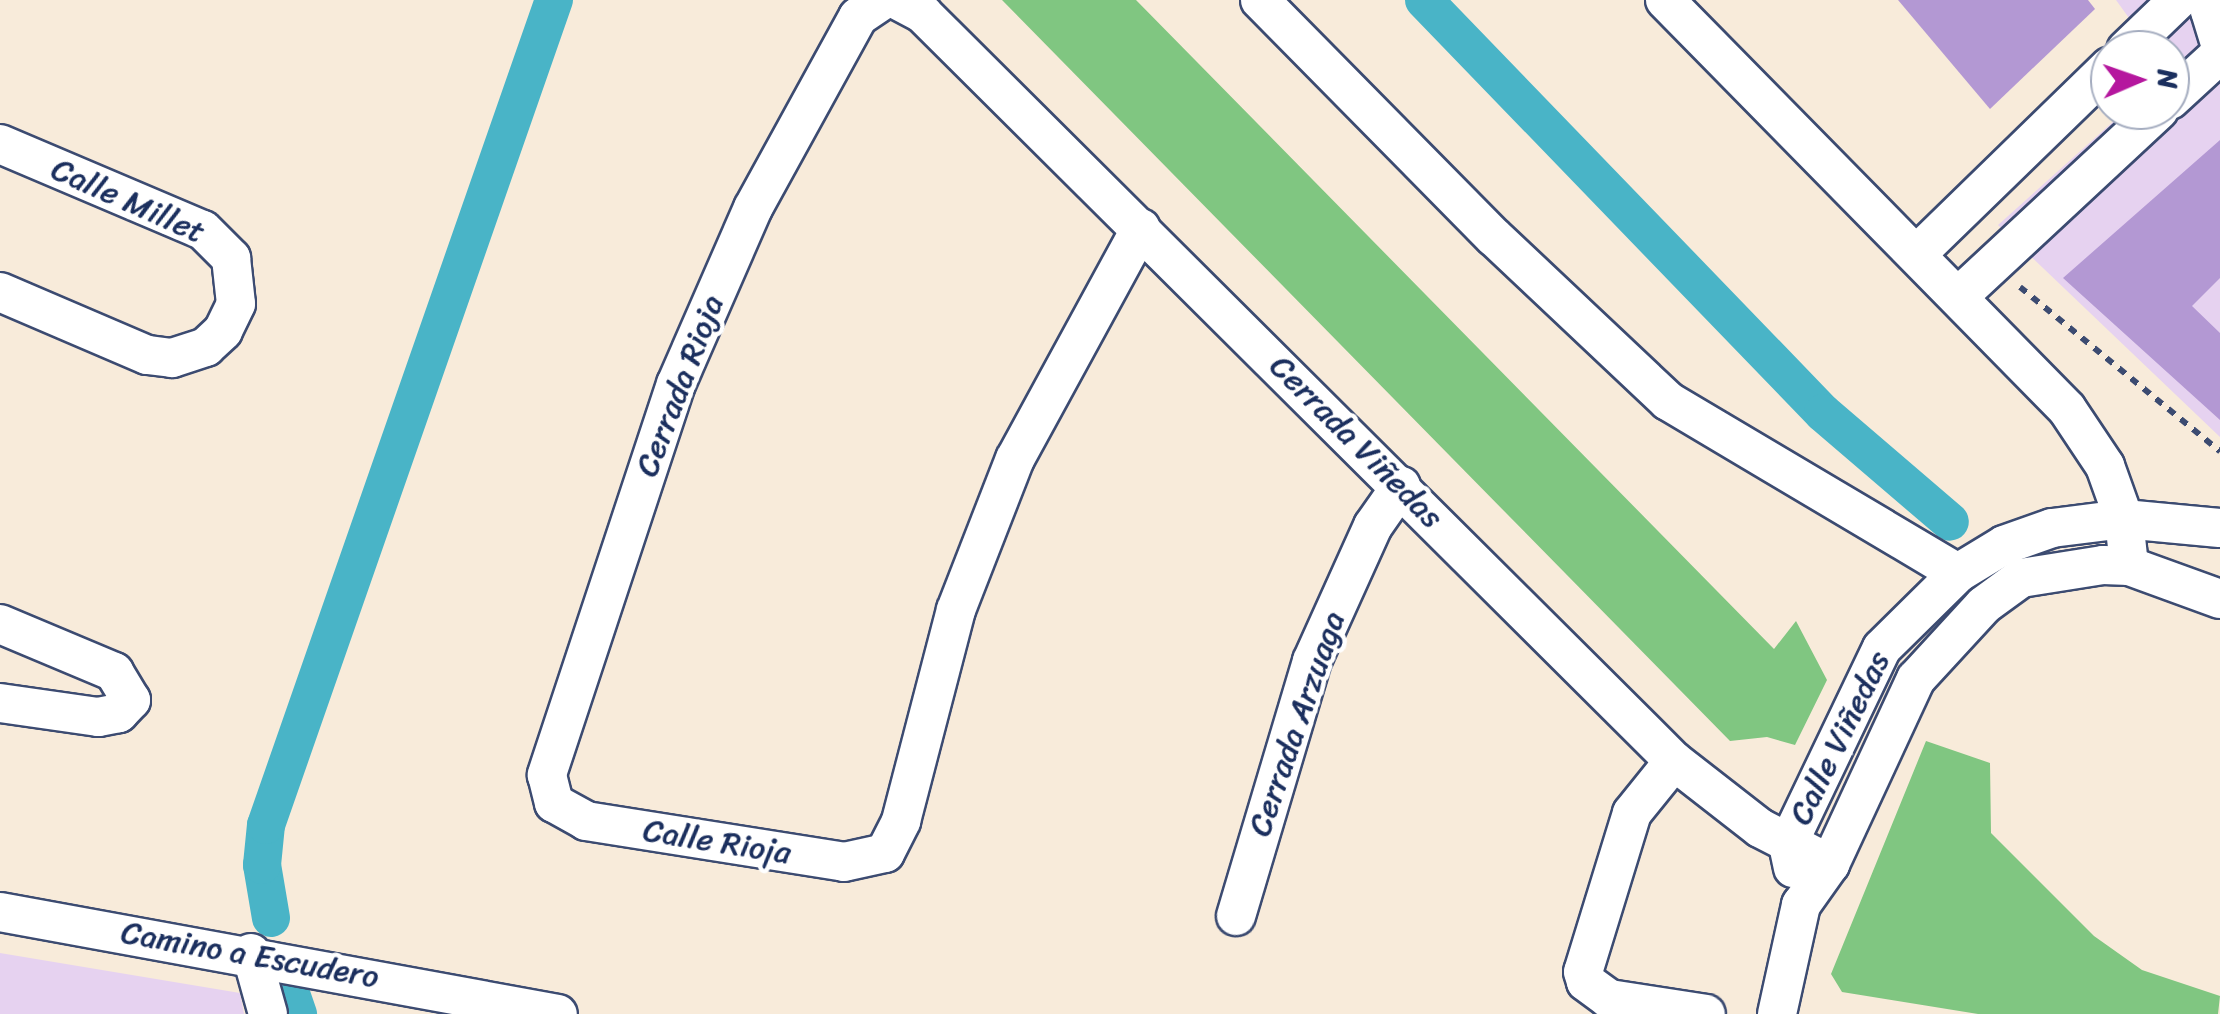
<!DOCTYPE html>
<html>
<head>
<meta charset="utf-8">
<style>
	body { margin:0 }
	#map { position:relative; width:2220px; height:1014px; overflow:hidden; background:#f8ebda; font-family:Sriracha,sans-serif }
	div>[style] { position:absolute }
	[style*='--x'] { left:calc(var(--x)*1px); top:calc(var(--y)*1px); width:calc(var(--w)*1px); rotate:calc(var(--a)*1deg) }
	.built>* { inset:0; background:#e6d2f0 }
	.green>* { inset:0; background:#80c681 }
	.canal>* { height:38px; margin:-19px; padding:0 19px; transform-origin:19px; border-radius:19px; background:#49b4c7 }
	.building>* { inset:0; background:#b398d3 }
	.path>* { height:6px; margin-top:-3px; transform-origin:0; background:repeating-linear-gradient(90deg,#3c4b71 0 8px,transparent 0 16px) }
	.roads { filter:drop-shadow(2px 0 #3c4b71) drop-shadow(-2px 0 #3c4b71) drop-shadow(0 2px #3c4b71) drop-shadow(0 -2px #3c4b71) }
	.minor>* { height:38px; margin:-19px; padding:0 19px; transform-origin:19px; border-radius:19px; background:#fff }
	span { translate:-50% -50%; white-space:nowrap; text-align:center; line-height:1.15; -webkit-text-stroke:9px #fff; paint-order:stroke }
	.street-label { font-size:32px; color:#1b2f5e }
	.north { position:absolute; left:2090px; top:30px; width:100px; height:100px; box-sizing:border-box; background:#fff; border:2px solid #a4acbf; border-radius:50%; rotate:88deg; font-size:28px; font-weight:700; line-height:40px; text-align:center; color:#1b2f5e }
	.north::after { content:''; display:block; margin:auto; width:35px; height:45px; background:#b5179e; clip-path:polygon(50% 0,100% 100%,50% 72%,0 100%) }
</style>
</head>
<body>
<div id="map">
	<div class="built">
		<div style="clip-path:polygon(2116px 0,2220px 0,2220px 437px,1998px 225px,2126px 110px,2170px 110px,2170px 50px,2152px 50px)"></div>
		<div style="clip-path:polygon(0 953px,240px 993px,244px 1014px,0 1014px)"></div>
	</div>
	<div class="green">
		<div style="clip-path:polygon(1002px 0,1136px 0,1774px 649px,1796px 621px,1827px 680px,1795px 745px,1767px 737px,1730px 741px)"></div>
		<div style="clip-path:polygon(1926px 741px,1990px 763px,1991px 833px,2094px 936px,2142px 970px,2220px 996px,2218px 1014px,1978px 1014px,1842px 992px,1831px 974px)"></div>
	</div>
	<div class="canal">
		<div style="--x:1424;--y:0;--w:574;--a:45.99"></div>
		<div style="--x:1823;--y:413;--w:167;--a:40.6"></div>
		<div style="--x:271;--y:918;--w:54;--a:-99.6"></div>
		<div style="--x:262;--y:865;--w:40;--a:-84.3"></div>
		<div style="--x:266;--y:825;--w:874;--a:-70.76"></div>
		<div style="--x:289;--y:988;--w:28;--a:71"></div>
	</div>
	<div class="building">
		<div style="clip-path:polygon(1898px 0,2088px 0,2095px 9px,1990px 109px)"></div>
		<div style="clip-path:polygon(2220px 140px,2220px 278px,2192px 306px,2220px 333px,2220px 420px,2063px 278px)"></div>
	</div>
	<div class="path">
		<div style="--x:2020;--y:287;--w:259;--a:39.4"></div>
	</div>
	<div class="roads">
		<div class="minor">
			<div style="--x:883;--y:0;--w:30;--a:146"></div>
			<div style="--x:858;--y:17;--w:218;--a:118.8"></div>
			<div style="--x:753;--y:208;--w:192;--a:113.6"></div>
			<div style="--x:676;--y:384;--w:412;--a:108.3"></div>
			<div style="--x:547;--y:775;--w:29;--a:76"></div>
			<div style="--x:554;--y:803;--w:37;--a:29"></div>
			<div style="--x:586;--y:821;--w:261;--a:9"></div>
			<div style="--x:844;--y:862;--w:42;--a:-12.4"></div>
			<div style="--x:885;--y:853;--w:36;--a:-63"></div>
			<div style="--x:901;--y:821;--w:218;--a:-75.4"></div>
			<div style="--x:956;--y:610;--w:162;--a:-68.7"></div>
			<div style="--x:1015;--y:459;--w:263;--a:-61.4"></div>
			<div style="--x:897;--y:0;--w:30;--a:28"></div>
			<div style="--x:923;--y:14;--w:1059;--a:44.85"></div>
			<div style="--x:1674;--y:761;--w:109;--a:37.9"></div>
			<div style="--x:1760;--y:828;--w:79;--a:27.2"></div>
			<div style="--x:1260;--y:0;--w:333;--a:45.4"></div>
			<div style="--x:1494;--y:237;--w:239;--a:43.3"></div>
			<div style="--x:1668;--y:401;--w:337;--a:30.7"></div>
			<div style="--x:1665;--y:0;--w:573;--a:45.49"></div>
			<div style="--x:2067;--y:409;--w:69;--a:56.3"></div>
			<div style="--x:2105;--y:466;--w:56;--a:70.3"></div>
			<div style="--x:2124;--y:519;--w:47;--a:83.9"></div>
			<div style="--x:2220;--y:1;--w:14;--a:135"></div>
			<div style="--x:2210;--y:11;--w:34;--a:73"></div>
			<div style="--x:2126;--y:50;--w:72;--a:-43.9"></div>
			<div style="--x:2170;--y:100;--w:68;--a:-42.6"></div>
			<div style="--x:0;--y:144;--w:220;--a:23"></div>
			<div style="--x:203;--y:230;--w:40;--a:45"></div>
			<div style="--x:231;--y:258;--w:46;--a:83.8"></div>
			<div style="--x:236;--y:304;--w:30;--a:116"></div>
			<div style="--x:223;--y:331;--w:23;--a:137"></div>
			<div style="--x:206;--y:347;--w:36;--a:162"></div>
			<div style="--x:172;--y:358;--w:25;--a:-173"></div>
			<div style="--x:147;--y:355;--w:160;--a:-156.8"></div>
			<div style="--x:1917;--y:254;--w:269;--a:-44.2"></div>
			<div style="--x:1959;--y:296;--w:273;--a:-42.9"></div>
			<div style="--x:0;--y:624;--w:124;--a:22.8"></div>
			<div style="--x:114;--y:672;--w:33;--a:59"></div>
			<div style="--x:131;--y:700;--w:18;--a:133"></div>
			<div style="--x:119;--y:713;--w:21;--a:169"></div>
			<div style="--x:98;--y:717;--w:99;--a:-171.9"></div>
			<div style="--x:1674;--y:761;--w:67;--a:128.9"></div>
			<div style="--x:1632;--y:813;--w:166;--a:107.1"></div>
			<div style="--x:1583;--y:972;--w:10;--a:73"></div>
			<div style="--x:1586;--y:982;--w:29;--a:36"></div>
			<div style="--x:1609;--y:999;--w:98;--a:8.8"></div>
			<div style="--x:1793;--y:868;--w:25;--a:-102"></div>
			<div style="--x:1788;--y:844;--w:217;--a:-64.4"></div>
			<div style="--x:1882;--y:648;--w:107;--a:-44.6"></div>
			<div style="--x:1958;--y:573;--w:54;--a:-31.3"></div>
			<div style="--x:2004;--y:545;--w:51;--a:-19.5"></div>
			<div style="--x:2052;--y:528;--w:73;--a:-7.1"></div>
			<div style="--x:2124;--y:519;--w:96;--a:5.4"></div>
			<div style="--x:0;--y:912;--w:567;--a:10.36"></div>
			<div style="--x:1236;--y:916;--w:266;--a:-73.4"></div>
			<div style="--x:1312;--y:661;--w:148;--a:-65.7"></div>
			<div style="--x:1373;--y:526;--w:49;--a:-55"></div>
			<div style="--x:251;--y:953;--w:63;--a:74.4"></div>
			<div style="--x:1777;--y:1014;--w:112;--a:-77.6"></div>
			<div style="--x:1801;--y:905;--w:50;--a:-54.7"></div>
			<div style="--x:1830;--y:864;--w:204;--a:-65.1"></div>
			<div style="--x:1916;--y:679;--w:100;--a:-47.4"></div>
			<div style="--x:1984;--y:605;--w:46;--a:-36.1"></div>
			<div style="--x:2021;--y:578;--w:83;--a:-9"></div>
			<div style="--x:2103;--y:565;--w:26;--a:2"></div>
			<div style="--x:2129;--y:566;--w:97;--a:19.9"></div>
		</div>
	</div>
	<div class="street-label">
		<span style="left:128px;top:201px;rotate:24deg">Calle Millet</span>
		<span style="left:680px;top:386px;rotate:-69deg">Cerrada Rioja</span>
		<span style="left:1356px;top:442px;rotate:45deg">Cerrada Viñedas</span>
		<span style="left:1297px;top:724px;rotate:-71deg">Cerrada Arzuaga</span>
		<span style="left:1840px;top:738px;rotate:-64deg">Calle Viñedas</span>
		<span style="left:717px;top:842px;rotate:9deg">Calle Rioja</span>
		<span style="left:250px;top:955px;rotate:10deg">Camino a Escudero</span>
	</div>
	<div class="north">N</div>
</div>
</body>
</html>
